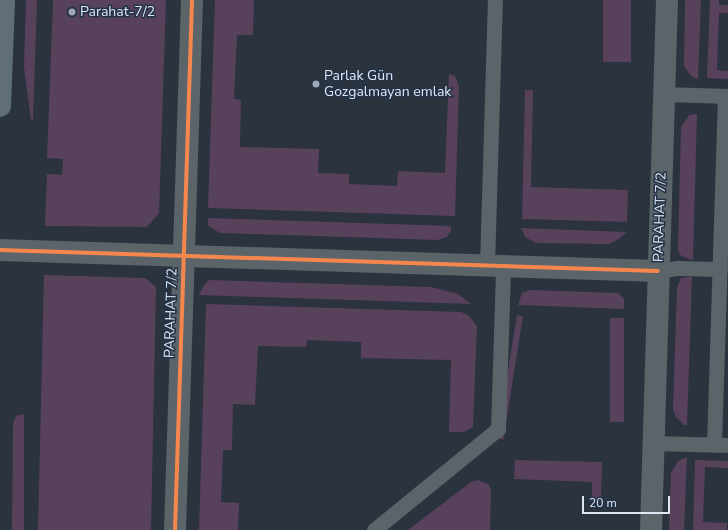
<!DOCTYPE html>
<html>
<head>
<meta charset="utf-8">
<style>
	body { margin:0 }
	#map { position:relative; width:728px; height:530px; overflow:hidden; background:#2b333e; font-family:"Nunito Sans",sans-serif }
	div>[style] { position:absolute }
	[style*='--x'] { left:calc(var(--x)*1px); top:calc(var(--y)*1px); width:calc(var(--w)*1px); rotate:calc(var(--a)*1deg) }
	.green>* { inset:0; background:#58415b; transform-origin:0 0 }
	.lane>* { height:15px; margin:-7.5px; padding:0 7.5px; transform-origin:7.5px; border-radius:7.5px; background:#5a6469 }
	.street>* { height:22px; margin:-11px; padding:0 11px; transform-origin:11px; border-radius:11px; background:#5a6469 }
	.primary>* { height:22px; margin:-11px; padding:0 11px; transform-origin:11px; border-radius:11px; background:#606e75 }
	.cycleway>* { height:4px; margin:-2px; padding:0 2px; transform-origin:2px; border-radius:2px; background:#f5874c }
	.dots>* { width:11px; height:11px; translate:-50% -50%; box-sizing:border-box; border:2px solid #233246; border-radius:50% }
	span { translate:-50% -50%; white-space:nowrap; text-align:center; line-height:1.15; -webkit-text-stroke:3px #233246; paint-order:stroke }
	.poi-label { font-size:14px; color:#dee7f4 }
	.left { translate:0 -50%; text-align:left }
	.street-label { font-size:14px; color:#dee7f4 }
	.scale { position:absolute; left:582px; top:496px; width:88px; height:18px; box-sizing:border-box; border:2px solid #dee7f4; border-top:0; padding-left:5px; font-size:12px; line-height:14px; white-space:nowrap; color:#dee7f4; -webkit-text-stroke:3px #233246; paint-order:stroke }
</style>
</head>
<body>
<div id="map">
	<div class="green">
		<div style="clip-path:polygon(26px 0,37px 0,33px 120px,31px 120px,24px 67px)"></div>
		<div style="clip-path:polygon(53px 0,166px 0,159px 213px,147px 227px,45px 226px,47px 174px,62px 175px,63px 159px,47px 158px)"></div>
		<div style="clip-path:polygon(215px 0,254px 0,253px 35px,237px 35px,234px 99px,241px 100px,240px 147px,319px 149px,318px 173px,349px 174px,349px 184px,397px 186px,398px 171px,445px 173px,449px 74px,455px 76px,459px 86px,455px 216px,208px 208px)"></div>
		<div style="left:603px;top:0;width:28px;height:62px"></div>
		<div style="clip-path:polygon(685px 0,701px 0,698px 79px,691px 76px,684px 66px)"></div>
		<div style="clip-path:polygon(710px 0,719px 0,719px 5px,728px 5px,728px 13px,719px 13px,717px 70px,728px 71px,728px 79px,707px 78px)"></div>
		<div style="clip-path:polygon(525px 90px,533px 90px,531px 187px,628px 190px,627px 222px,522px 219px)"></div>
		<div style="clip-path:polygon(697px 114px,693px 260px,689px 259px,680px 255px,678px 249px,681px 127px,689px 115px)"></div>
		<div style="clip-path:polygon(208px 218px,451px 226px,451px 231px,447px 237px,438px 240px,220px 233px,208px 226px)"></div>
		<div style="clip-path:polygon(521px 228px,627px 232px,619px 239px,609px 244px,536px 243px,525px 237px)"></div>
		<div style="clip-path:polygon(44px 275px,145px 278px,156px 287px,151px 530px,38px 530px)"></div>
		<div style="clip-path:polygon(689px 277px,692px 277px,687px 425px,684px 425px,676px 417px,673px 409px,677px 287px,681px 278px)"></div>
		<div style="clip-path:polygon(209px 280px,431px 287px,458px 294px,471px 304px,199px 295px,204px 285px)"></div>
		<div style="clip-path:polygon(530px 290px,618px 293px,624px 299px,624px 309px,518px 305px,522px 293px)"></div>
		<div style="clip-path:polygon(206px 304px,461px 312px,468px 315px,477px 326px,473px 427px,464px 432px,449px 432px,451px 360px,361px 358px,361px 342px,307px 340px,306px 347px,258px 346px,255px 405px,233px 404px,232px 450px,223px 450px,221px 502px,239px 503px,238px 530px,199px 530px)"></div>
		<div style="left:517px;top:315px;width:6px;height:125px;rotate:9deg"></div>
		<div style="left:610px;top:318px;width:14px;height:104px"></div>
		<div style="clip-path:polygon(24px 414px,24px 530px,12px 530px,13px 423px,16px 416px)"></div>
		<div style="clip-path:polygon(687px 457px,684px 530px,669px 530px,671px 473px,678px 461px)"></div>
		<div style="clip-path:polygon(515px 460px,602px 462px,601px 503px,592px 503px,592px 482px,514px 479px)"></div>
		<div style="clip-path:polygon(695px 460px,728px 461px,728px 468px,705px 467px,703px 522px,727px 523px,727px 530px,693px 530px)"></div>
		<div style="clip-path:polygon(478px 480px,489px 485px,491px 491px,490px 530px,408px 530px,471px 482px)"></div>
	</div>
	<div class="lane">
		<div style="--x:664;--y:94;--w:64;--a:1.8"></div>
		<div style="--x:487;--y:266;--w:266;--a:-88.3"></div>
		<div style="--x:658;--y:271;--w:20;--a:-9"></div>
		<div style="--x:678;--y:268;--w:42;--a:1.4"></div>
		<div style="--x:653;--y:443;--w:75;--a:1.5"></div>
		<div style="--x:714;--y:445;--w:349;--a:-88.2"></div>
		<div style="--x:374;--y:530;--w:160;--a:-39.2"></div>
		<div style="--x:498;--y:429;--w:163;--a:-88.2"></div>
	</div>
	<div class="street">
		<div style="--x:0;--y:250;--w:658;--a:1.83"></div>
		<div style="--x:175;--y:530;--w:530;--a:-88.16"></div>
		<div style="--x:651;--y:530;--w:530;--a:-88.27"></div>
	</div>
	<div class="primary">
		<div style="--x:0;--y:106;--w:106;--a:-87.8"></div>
	</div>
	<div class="cycleway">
		<div style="--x:0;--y:250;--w:658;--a:1.83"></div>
		<div style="--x:175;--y:530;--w:530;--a:-88.16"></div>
	</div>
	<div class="dots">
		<div style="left:72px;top:12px;background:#9fa8b4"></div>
		<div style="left:316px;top:84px;background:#9fa8b4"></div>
	</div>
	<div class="poi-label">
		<span class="left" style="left:80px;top:12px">Parahat-7/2</span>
		<span class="left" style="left:324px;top:84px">Parlak Gün<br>Gozgalmayan emlak</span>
	</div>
	<div class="street-label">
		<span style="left:660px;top:217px;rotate:-88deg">PARAHAT 7/2</span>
		<span style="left:171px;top:313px;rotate:-88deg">PARAHAT 7/2</span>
	</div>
	<div class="scale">20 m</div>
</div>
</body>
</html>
